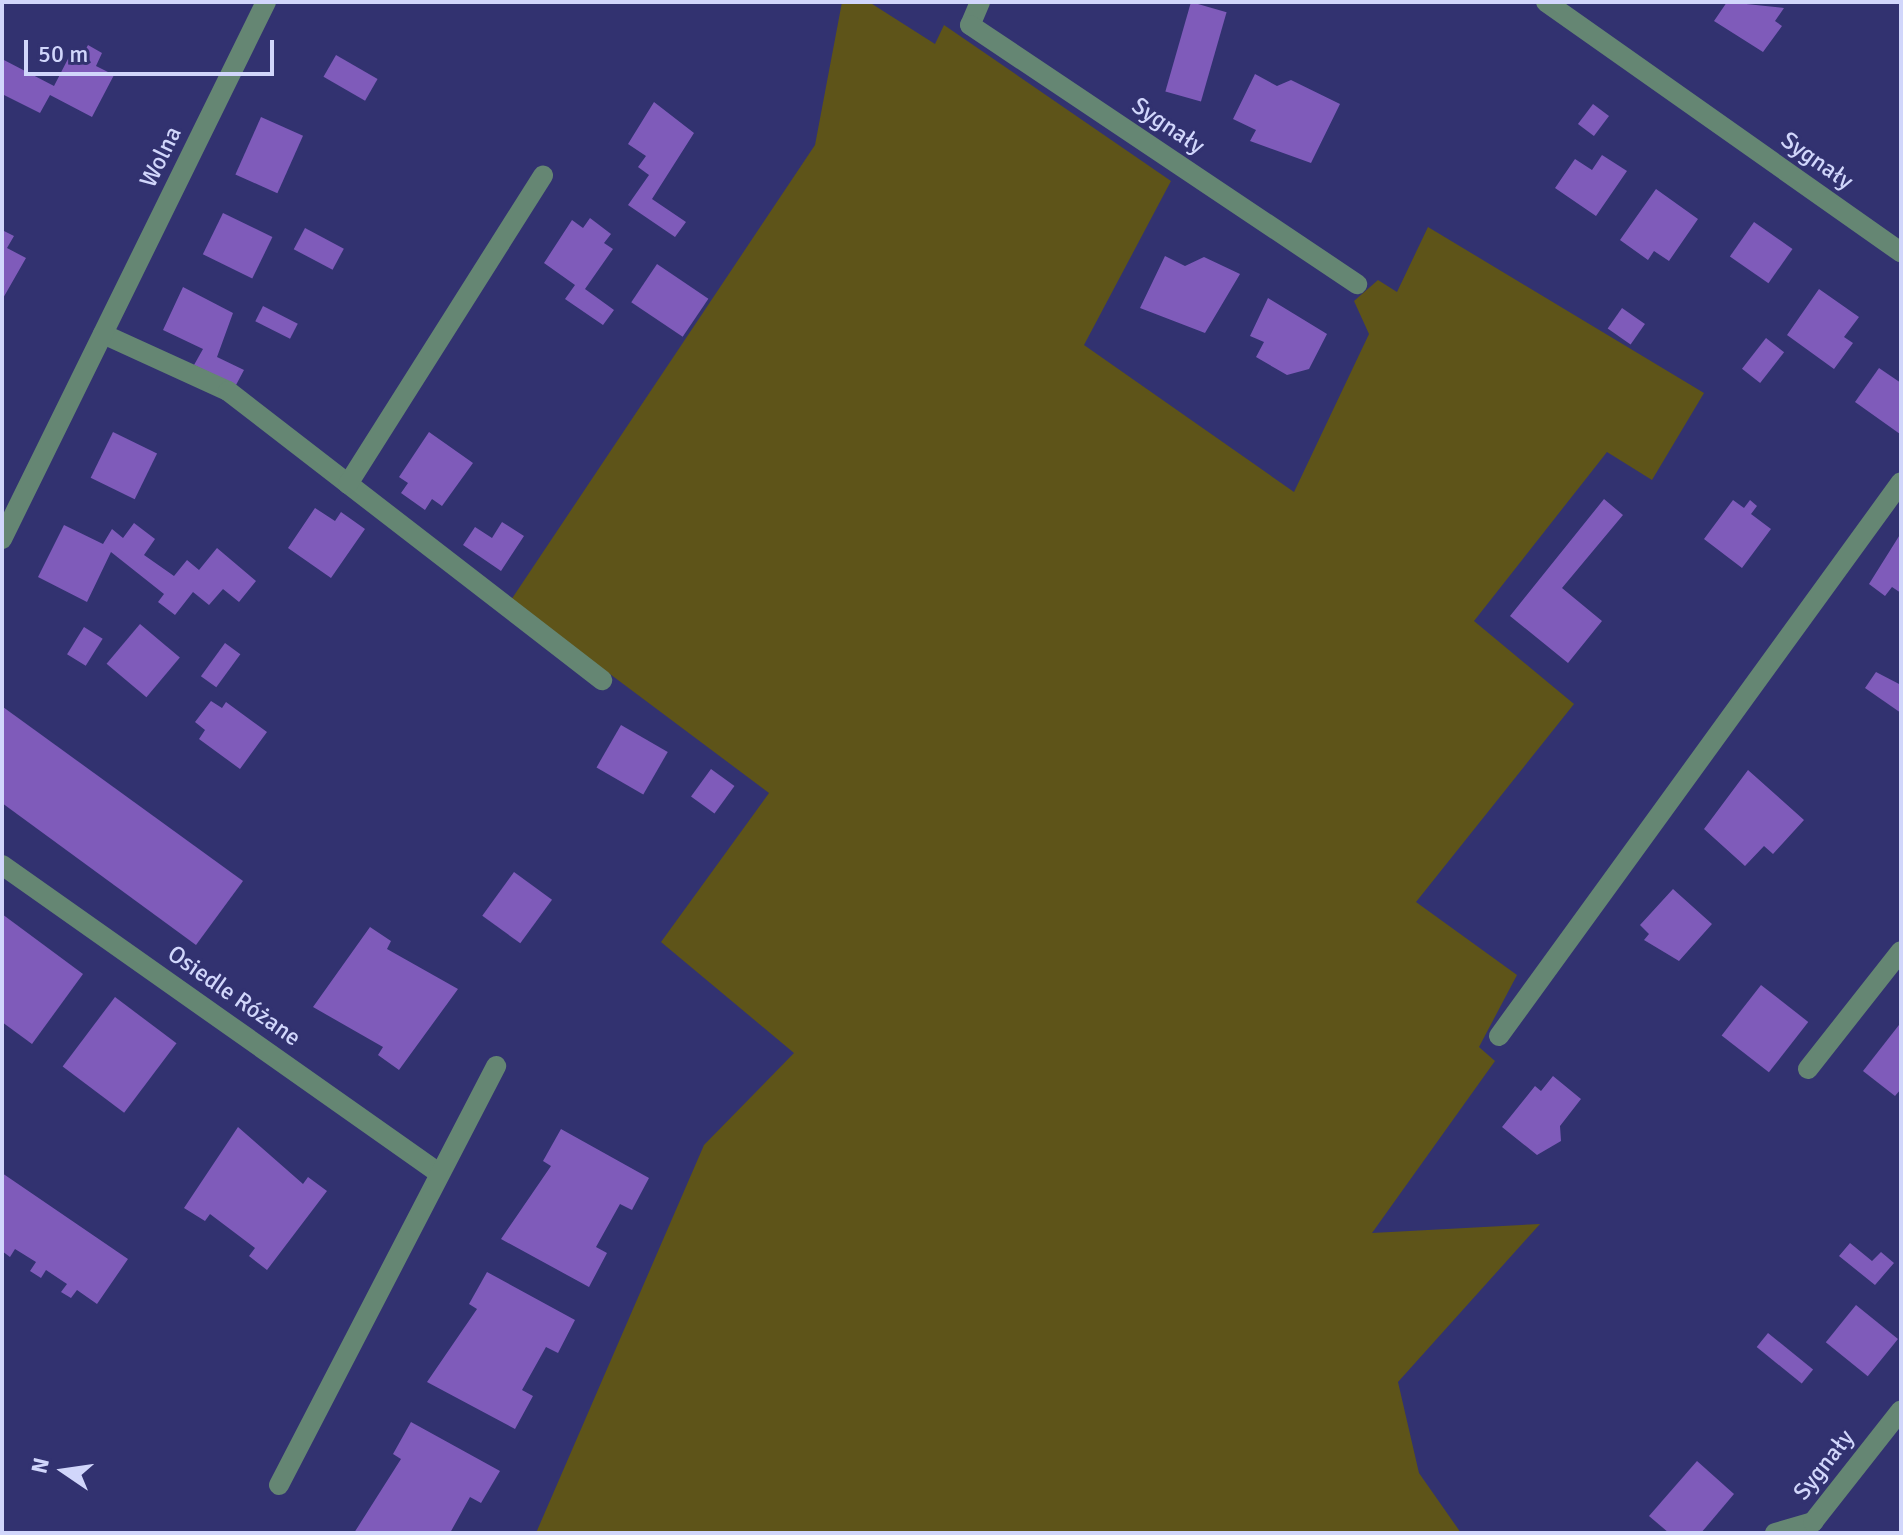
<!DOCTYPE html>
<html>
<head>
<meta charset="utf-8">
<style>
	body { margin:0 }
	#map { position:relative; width:1903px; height:1535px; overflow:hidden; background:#323270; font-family:Signika,sans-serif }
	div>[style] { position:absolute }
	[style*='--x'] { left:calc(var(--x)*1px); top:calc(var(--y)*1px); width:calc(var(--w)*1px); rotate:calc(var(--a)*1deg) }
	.green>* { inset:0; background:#5e5419 }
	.building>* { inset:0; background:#7f5bba; transform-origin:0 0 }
	.minor>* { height:20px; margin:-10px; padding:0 10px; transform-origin:10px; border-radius:10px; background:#658673 }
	span { translate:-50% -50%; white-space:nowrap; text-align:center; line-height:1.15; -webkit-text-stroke:6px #323270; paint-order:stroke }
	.street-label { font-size:24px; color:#d1d6fb }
	.frame { position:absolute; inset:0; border:4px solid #d1d6fb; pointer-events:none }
	.north { position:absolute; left:24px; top:1431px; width:80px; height:80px; -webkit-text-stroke:6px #323270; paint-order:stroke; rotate:283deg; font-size:22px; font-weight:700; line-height:32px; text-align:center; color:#d1d6fb }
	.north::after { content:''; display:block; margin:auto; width:28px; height:36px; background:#d1d6fb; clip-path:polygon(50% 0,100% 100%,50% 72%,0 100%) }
	.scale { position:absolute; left:24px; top:40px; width:250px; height:36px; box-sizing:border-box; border:4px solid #d1d6fb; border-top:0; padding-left:10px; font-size:24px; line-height:28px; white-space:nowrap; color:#d1d6fb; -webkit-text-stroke:6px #323270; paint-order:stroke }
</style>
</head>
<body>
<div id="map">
	<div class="green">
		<div style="clip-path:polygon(842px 2px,869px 2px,935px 44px,944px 25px,1171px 181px,1084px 345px,1294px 492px,1369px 334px,1354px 301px,1378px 280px,1397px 292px,1428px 227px,1704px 393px,1652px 480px,1607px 452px,1474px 621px,1574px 704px,1416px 902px,1517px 975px,1479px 1047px,1495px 1061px,1372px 1233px,1540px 1224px,1398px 1382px,1419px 1473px,1461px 1533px,536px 1533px,704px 1145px,794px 1053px,661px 942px,769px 793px,511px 600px,815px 145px)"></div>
	</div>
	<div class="building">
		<div style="left:1191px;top:2px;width:37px;height:93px;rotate:16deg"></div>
		<div style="clip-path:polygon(1727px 2px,1784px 8px,1775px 21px,1782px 26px,1763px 52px,1714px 21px)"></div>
		<div style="clip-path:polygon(88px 45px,102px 53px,96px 66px,114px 75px,92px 117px,50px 95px,40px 113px,2px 94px,2px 59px,54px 86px,71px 53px,81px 58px)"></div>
		<div style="left:336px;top:55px;width:48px;height:25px;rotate:30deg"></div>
		<div style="clip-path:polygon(1255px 74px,1277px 86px,1291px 80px,1340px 104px,1311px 163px,1250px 141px,1256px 130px,1233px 119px)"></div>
		<div style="clip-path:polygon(654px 102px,694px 133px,652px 199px,686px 222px,675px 237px,628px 205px,649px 175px,638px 167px,646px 156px,628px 144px)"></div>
		<div style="left:1593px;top:104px;width:20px;height:25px;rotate:37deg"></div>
		<div style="left:261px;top:117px;width:46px;height:63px;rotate:24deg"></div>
		<div style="clip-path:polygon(1602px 155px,1627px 171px,1596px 216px,1555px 188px,1575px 159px,1592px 170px)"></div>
		<div style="clip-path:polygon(1656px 189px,1698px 219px,1669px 261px,1654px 251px,1648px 260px,1620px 240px)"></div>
		<div style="left:223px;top:213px;width:55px;height:46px;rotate:26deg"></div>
		<div style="clip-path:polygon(590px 218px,611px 234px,604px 243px,613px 249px,585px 289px,614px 310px,603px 325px,565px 299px,575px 285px,544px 263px,572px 220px,583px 228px)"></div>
		<div style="left:1754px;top:222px;width:47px;height:42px;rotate:35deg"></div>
		<div style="left:305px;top:228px;width:44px;height:24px;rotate:28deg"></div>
		<div style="clip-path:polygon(2px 230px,14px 236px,7px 248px,26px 258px,2px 300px)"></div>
		<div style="clip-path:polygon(1165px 256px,1185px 266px,1204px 257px,1240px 274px,1205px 333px,1140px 308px)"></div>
		<div style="left:657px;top:264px;width:62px;height:46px;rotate:34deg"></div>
		<div style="clip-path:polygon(183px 287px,233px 313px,217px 357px,244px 370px,236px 385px,194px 365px,203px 349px,163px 330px)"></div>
		<div style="clip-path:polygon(1819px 289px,1859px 317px,1844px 337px,1853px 343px,1834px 369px,1787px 335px)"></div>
		<div style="clip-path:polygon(1268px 298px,1327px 334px,1309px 369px,1287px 375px,1256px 357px,1264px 342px,1250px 336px)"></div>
		<div style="left:263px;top:306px;width:39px;height:17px;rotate:27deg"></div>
		<div style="left:1622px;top:308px;width:28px;height:25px;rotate:35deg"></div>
		<div style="left:1766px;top:338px;width:23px;height:39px;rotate:38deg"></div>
		<div style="clip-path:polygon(1879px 368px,1901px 383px,1900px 434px,1855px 402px)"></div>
		<div style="left:113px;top:432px;width:49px;height:51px;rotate:26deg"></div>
		<div style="clip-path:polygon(429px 432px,473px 463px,442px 506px,432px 499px,425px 510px,401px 493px,408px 483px,399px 477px)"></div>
		<div style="clip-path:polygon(1604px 499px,1623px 515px,1562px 588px,1602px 621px,1568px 663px,1510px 616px)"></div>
		<div style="clip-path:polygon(1733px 500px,1744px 508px,1750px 500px,1757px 506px,1751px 514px,1771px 529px,1742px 568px,1704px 539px)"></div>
		<div style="clip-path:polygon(315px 508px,335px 521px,341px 512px,365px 529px,331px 578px,288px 548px)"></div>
		<div style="clip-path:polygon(502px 522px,524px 536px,501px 571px,463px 545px,475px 527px,492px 538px)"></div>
		<div style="clip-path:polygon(134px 523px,155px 539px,144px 555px,174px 576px,187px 560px,199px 570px,217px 548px,256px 581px,239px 602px,223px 589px,209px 605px,193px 592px,175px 615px,158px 602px,164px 594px,111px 552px,87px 602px,38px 577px,64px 525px,103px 544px,112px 529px,123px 538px)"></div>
		<div style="clip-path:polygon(1901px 533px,1901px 593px,1892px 587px,1885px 596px,1869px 584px)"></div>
		<div style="left:140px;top:624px;width:52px;height:52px;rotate:40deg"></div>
		<div style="left:84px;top:627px;width:22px;height:32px;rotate:32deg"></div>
		<div style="left:225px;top:643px;width:19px;height:41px;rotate:36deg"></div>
		<div style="clip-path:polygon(1876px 672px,1901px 685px,1901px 713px,1865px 688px)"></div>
		<div style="clip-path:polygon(211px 701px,222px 708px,226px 702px,267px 732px,240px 769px,199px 739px,205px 730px,195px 722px)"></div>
		<div style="clip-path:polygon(3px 707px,243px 881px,196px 945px,2px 803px)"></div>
		<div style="left:621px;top:725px;width:54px;height:49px;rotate:30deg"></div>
		<div style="left:711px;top:769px;width:29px;height:34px;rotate:36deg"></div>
		<div style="clip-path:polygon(1748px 770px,1804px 820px,1773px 854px,1764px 846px,1745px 866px,1704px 829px)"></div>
		<div style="left:514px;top:872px;width:47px;height:54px;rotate:36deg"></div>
		<div style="clip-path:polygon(1673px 889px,1712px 924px,1679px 961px,1644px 940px,1649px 934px,1640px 925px)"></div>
		<div style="clip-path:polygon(2px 914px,83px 974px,32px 1044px,2px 1022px)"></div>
		<div style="clip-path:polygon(370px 927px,391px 941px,387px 949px,458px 989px,399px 1070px,378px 1055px,383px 1047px,313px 1007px)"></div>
		<div style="left:1761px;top:985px;width:60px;height:64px;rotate:38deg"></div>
		<div style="left:115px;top:997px;width:77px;height:87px;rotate:37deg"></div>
		<div style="clip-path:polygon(1899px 1025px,1901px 1089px,1895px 1096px,1863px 1071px)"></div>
		<div style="clip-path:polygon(1553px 1076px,1581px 1099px,1560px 1126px,1561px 1141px,1537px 1155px,1502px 1127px,1535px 1086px,1541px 1091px)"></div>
		<div style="clip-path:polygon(238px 1127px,303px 1184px,308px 1177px,327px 1191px,267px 1270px,249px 1256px,255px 1248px,210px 1214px,205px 1221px,184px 1208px)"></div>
		<div style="clip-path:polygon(561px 1129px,649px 1178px,632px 1210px,620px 1204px,596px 1247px,607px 1253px,589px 1287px,501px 1239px,551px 1166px,543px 1161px)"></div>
		<div style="clip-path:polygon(2px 1173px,128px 1259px,97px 1304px,77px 1290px,71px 1298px,61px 1292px,67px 1284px,46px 1270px,41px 1278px,30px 1271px,36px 1262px,15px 1249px,10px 1257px,2px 1251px)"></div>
		<div style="clip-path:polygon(1850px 1243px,1872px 1261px,1881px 1252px,1894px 1263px,1875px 1285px,1839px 1256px)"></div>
		<div style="clip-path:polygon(487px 1272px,575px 1320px,558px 1353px,546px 1347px,522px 1390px,533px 1396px,515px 1429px,427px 1382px,477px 1309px,469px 1304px)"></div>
		<div style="left:1856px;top:1305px;width:54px;height:48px;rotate:39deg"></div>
		<div style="left:1768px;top:1333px;width:58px;height:18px;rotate:39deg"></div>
		<div style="clip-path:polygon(411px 1422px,500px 1471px,481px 1503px,470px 1497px,450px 1533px,354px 1533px,401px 1459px,393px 1454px)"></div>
		<div style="clip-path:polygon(1697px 1461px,1734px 1494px,1701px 1533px,1669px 1533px,1649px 1516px)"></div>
	</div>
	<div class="minor">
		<div style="--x:980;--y:2;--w:25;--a:113"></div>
		<div style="--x:970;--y:25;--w:466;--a:33.8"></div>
		<div style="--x:1546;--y:2;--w:434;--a:35.2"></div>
		<div style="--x:103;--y:334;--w:137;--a:24.5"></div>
		<div style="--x:228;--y:391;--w:473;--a:37.7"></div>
		<div style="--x:348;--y:484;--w:365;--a:-57.7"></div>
		<div style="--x:2;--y:539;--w:598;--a:-63.82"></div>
		<div style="--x:2;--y:865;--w:531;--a:35.19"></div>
		<div style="--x:1499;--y:1036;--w:684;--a:-54.03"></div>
		<div style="--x:1808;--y:1069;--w:150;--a:-51.8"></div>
		<div style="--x:279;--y:1485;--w:472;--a:-62.6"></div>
		<div style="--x:1775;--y:1533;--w:40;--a:-16"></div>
		<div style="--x:1813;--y:1522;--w:142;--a:-51.8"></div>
	</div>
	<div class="street-label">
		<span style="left:1168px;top:126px;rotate:34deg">Sygnały</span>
		<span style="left:161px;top:157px;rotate:-64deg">Wolna</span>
		<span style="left:1817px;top:161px;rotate:35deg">Sygnały</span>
		<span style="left:234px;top:996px;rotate:35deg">Osiedle Różane</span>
		<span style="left:1824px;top:1465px;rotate:-52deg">Sygnały</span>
	</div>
	<div class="frame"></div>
	<div class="north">N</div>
	<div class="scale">50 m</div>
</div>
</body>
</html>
